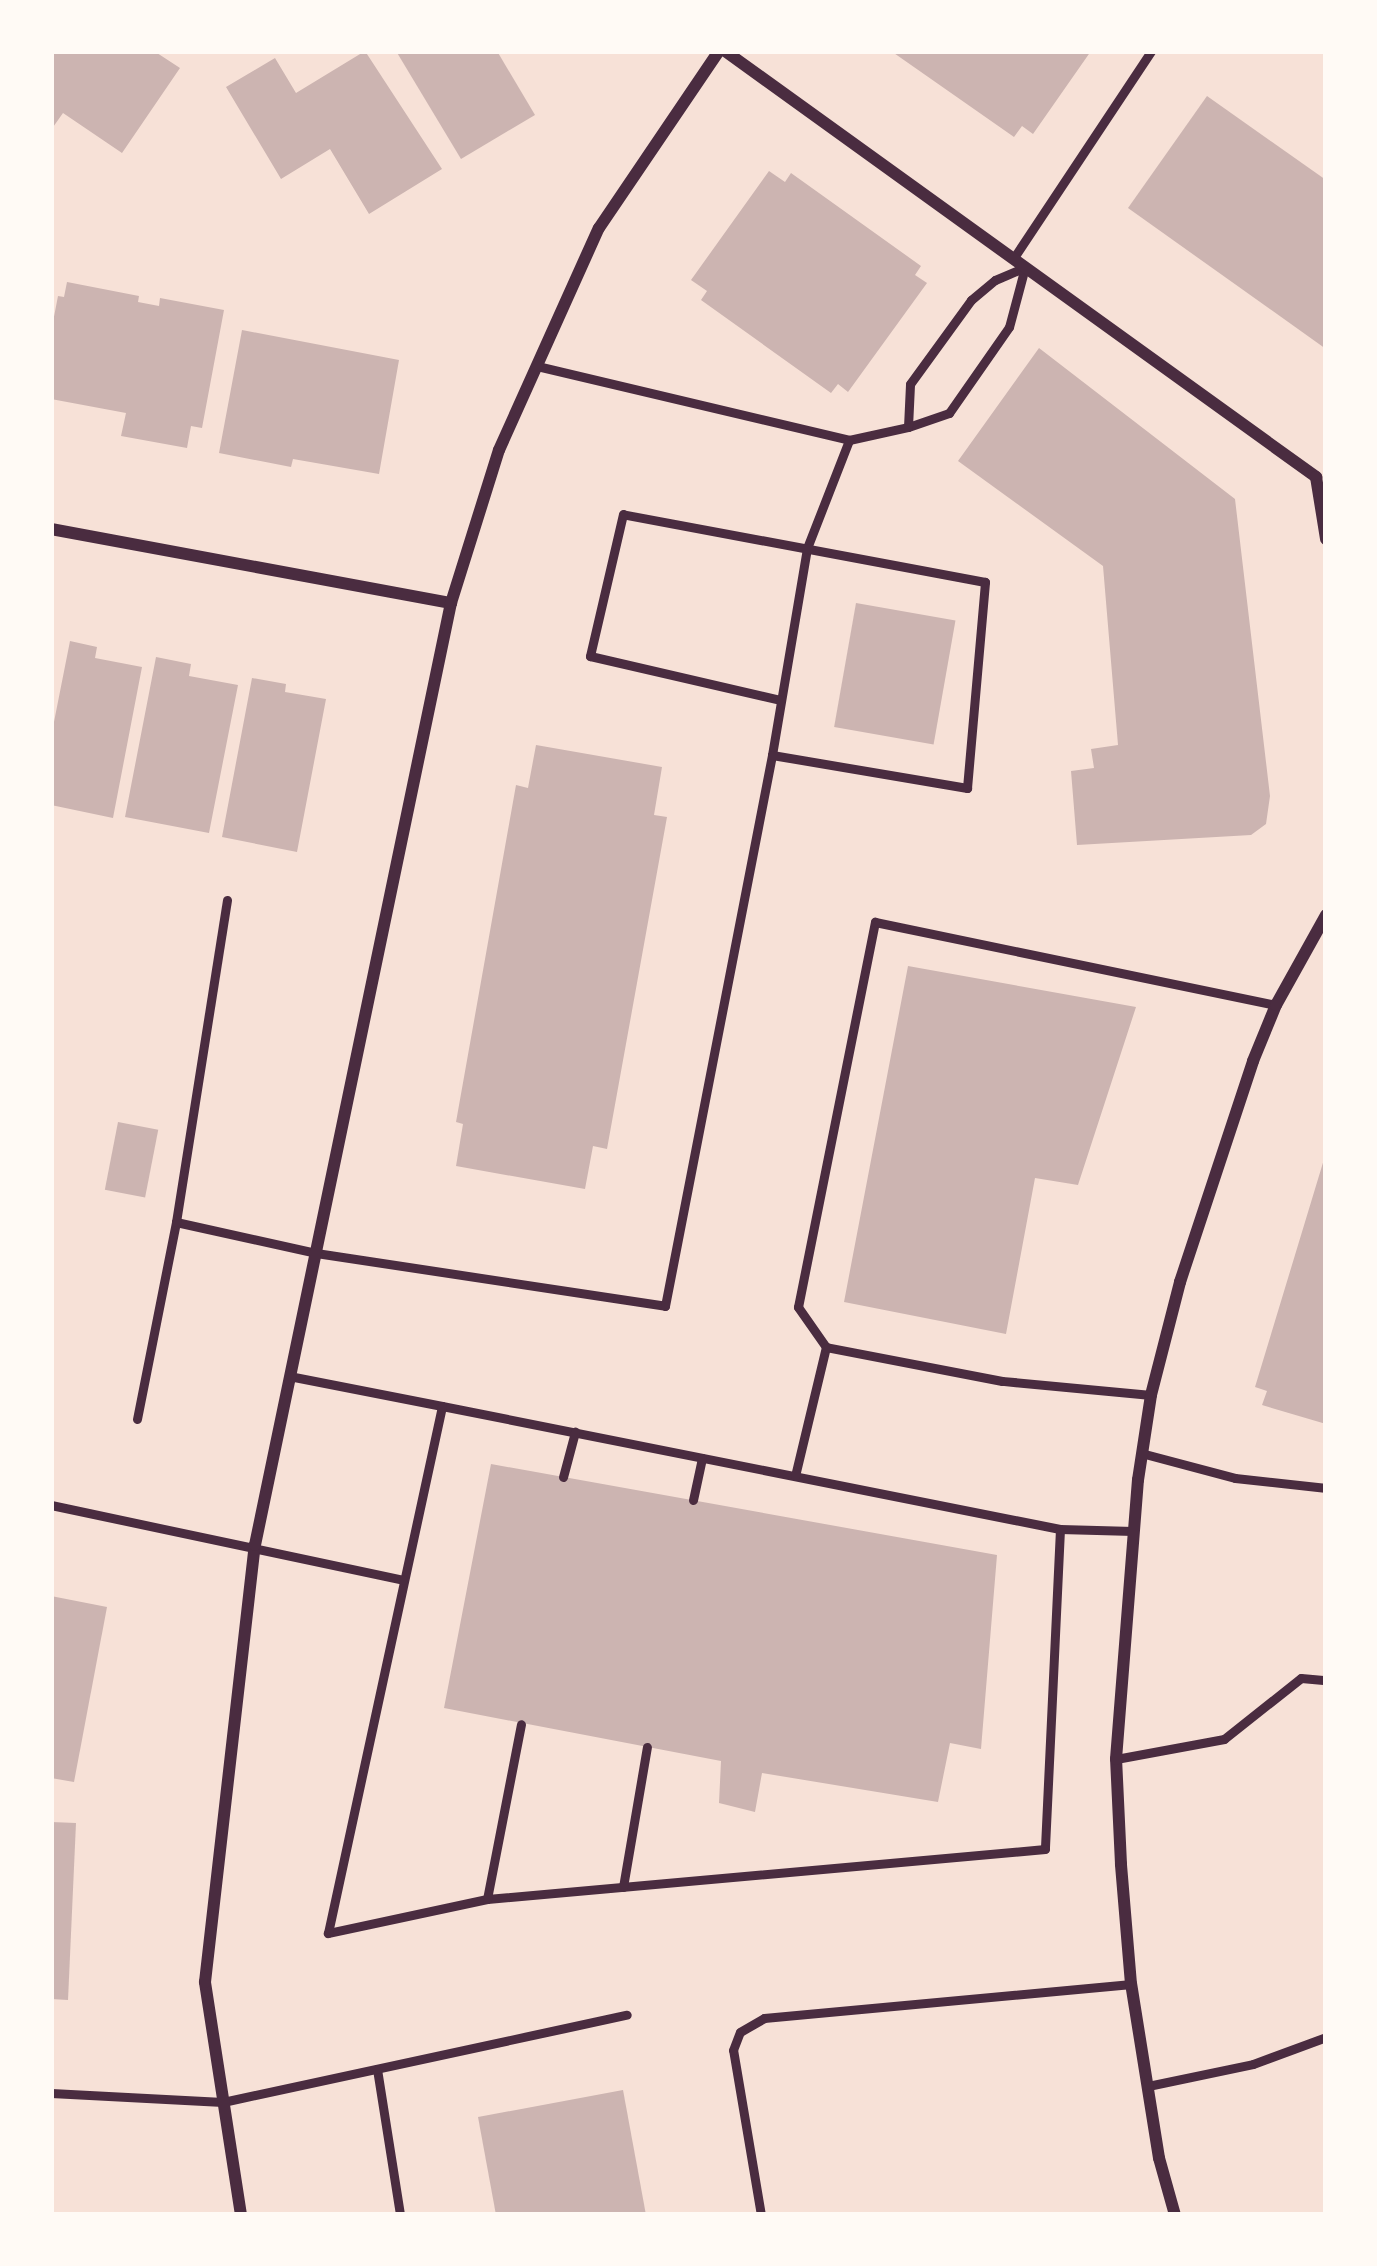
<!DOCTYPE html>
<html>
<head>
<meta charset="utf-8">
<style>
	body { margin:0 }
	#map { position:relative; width:1377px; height:2266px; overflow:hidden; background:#f7e1d7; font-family:"Times New Roman",serif }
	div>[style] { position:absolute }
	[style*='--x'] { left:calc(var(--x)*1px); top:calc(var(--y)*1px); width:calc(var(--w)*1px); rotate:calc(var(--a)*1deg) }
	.building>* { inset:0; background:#ccb4b1; transform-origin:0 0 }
	.service>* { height:9px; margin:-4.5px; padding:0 4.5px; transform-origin:4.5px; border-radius:4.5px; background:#4a2c40 }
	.minor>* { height:12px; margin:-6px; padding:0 6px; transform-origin:6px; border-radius:6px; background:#4a2c40 }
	span { translate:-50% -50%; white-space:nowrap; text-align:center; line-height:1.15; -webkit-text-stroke:9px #fffaf5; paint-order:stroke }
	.frame { position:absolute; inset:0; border:54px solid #fffaf5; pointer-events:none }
</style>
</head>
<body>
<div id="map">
	<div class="building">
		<div style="clip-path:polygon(51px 51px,154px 51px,180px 68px,122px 153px,63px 113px,51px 130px)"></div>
		<div style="clip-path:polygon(365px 51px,442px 169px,369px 214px,330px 149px,281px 179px,226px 87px,275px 58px,296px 93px)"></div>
		<div style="clip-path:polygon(396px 51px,497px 51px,535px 115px,461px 159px)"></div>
		<div style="clip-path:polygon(891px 51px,1091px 51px,1033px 134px,1022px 126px,1014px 137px)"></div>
		<div style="clip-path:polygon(1207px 96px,1326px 180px,1326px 349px,1128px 208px)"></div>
		<div style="clip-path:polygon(769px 171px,785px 182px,791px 173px,921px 266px,915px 275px,927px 283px,848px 392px,838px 384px,831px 393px,701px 300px,707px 291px,691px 280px)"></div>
		<div style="clip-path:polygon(67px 282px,139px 296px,138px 302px,159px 306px,160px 298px,224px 310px,202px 428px,191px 426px,187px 448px,121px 436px,126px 413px,51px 399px,51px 332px,58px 296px,64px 297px)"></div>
		<div style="clip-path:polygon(242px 330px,399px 360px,379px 474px,293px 459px,291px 467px,219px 453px)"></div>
		<div style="clip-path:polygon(1039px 348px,1235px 499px,1270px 796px,1266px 824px,1251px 835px,1077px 845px,1071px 771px,1094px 768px,1091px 749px,1118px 745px,1103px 566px,958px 461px)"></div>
		<div style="left:856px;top:603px;width:101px;height:126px;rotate:10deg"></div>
		<div style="clip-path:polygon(70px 641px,97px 647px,95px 658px,142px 667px,113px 818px,51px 805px,51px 737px)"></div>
		<div style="clip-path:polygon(156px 657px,191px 664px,189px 676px,238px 685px,209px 833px,125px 817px)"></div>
		<div style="clip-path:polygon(252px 678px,286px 684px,285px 692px,326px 699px,297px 852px,222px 837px)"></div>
		<div style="clip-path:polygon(536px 745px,662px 767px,654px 815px,667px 817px,607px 1149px,593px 1146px,585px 1189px,456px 1166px,463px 1124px,456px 1122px,516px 785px,528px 788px)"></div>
		<div style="clip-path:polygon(908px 966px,1136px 1007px,1078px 1185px,1035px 1178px,1006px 1334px,844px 1302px)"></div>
		<div style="left:118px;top:1122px;width:41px;height:69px;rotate:11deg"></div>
		<div style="clip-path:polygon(1325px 1156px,1326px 1156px,1326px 1424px,1262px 1405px,1267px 1391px,1255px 1387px)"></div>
		<div style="clip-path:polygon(491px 1464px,997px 1555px,981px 1749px,950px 1743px,938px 1802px,762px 1773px,755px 1812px,719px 1803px,721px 1761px,444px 1708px)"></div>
		<div style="clip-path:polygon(51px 1596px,107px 1607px,74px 1782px,51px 1778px)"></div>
		<div style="clip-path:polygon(51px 1822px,76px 1823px,68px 2000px,51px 1999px)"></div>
		<div style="clip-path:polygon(623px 2090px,646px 2215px,496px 2215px,478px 2117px)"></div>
	</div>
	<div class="service">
		<div style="--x:1013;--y:259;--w:250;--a:-56.4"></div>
		<div style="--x:1025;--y:267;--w:62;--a:104.9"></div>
		<div style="--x:1009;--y:327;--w:105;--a:124.9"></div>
		<div style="--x:949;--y:413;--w:43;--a:161.1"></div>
		<div style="--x:908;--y:427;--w:43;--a:-87.3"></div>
		<div style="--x:910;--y:384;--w:104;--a:-54"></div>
		<div style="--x:971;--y:300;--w:31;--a:-40"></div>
		<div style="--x:995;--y:280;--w:33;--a:-23"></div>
		<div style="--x:537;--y:366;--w:321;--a:13.3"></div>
		<div style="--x:849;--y:440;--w:60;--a:-12.4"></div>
		<div style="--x:772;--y:755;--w:210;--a:-80.4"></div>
		<div style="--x:807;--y:548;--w:116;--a:-68.7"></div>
		<div style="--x:176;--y:1222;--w:143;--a:12.5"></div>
		<div style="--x:316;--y:1253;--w:353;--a:8.6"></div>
		<div style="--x:665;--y:1306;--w:561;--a:-79.01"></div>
		<div style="--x:772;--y:755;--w:198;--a:9.6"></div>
		<div style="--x:967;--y:788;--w:207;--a:-85"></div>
		<div style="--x:985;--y:582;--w:368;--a:-169.4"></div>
		<div style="--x:623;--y:514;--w:146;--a:103.1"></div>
		<div style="--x:590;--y:656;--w:196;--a:13"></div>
		<div style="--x:289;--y:1376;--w:156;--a:11.1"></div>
		<div style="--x:442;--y:1406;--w:630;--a:11.26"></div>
		<div style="--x:1060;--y:1529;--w:320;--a:92.7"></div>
		<div style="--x:1045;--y:1849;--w:560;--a:174.88"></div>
		<div style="--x:487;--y:1899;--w:163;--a:167.9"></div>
		<div style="--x:328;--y:1933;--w:539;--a:-77.79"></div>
		<div style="--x:1151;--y:1395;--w:150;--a:-174.6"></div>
		<div style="--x:1002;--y:1381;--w:179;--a:-169.1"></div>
		<div style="--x:826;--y:1347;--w:49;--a:-125"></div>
		<div style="--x:798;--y:1307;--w:393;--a:-78.7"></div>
		<div style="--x:875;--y:922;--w:409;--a:11.7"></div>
		<div style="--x:137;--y:1419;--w:201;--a:-78.8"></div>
		<div style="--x:176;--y:1222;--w:326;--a:-81"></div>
		<div style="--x:1141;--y:1453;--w:97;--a:14.9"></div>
		<div style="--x:1235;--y:1478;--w:92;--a:6.3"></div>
		<div style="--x:795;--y:1476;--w:133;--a:-76.5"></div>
		<div style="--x:563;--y:1477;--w:47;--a:-75.1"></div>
		<div style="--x:693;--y:1500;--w:43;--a:-77.9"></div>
		<div style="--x:51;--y:1505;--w:360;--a:12"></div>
		<div style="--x:1060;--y:1529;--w:73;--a:1.6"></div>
		<div style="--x:1116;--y:1759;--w:110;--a:-10.5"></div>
		<div style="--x:1224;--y:1739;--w:98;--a:-38.4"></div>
		<div style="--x:1301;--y:1678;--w:25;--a:5"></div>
		<div style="--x:623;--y:1887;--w:142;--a:-80.3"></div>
		<div style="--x:487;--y:1899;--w:178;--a:-79"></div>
		<div style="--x:377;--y:2069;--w:148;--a:81"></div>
		<div style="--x:1148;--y:2086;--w:107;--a:-11.8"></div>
		<div style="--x:1253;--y:2064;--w:78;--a:-20.3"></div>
		<div style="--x:51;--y:2093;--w:172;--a:3"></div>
		<div style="--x:223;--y:2102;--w:413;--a:-12.2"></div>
		<div style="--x:761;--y:2215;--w:167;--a:-99.6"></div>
		<div style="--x:733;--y:2050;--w:19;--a:-69"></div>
		<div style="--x:740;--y:2032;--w:28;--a:-30"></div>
		<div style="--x:764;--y:2018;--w:369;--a:-5.3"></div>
	</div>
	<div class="minor">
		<div style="--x:725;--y:51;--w:729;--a:35.78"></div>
		<div style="--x:1316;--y:477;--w:63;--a:80.8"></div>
		<div style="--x:51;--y:529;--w:407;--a:10.5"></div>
		<div style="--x:241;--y:2215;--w:236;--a:-98.8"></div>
		<div style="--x:205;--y:1982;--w:440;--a:-83.5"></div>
		<div style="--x:255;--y:1545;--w:962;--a:-78.25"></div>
		<div style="--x:451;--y:603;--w:160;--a:-72.6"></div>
		<div style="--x:499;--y:450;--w:243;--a:-65.8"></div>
		<div style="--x:599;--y:228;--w:214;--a:-55.9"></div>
		<div style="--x:1175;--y:2215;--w:59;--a:-105.7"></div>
		<div style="--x:1159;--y:2158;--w:176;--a:-99.1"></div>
		<div style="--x:1131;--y:1984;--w:120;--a:-94.8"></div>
		<div style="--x:1121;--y:1864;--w:105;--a:-92.7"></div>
		<div style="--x:1116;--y:1759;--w:280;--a:-85.5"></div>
		<div style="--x:1138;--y:1480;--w:86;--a:-81.3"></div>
		<div style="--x:1151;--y:1395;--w:117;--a:-75.6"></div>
		<div style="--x:1180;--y:1282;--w:233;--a:-71.7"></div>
		<div style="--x:1253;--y:1061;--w:61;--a:-67.7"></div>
		<div style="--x:1276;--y:1005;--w:103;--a:-60.9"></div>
	</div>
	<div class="frame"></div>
</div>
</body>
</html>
